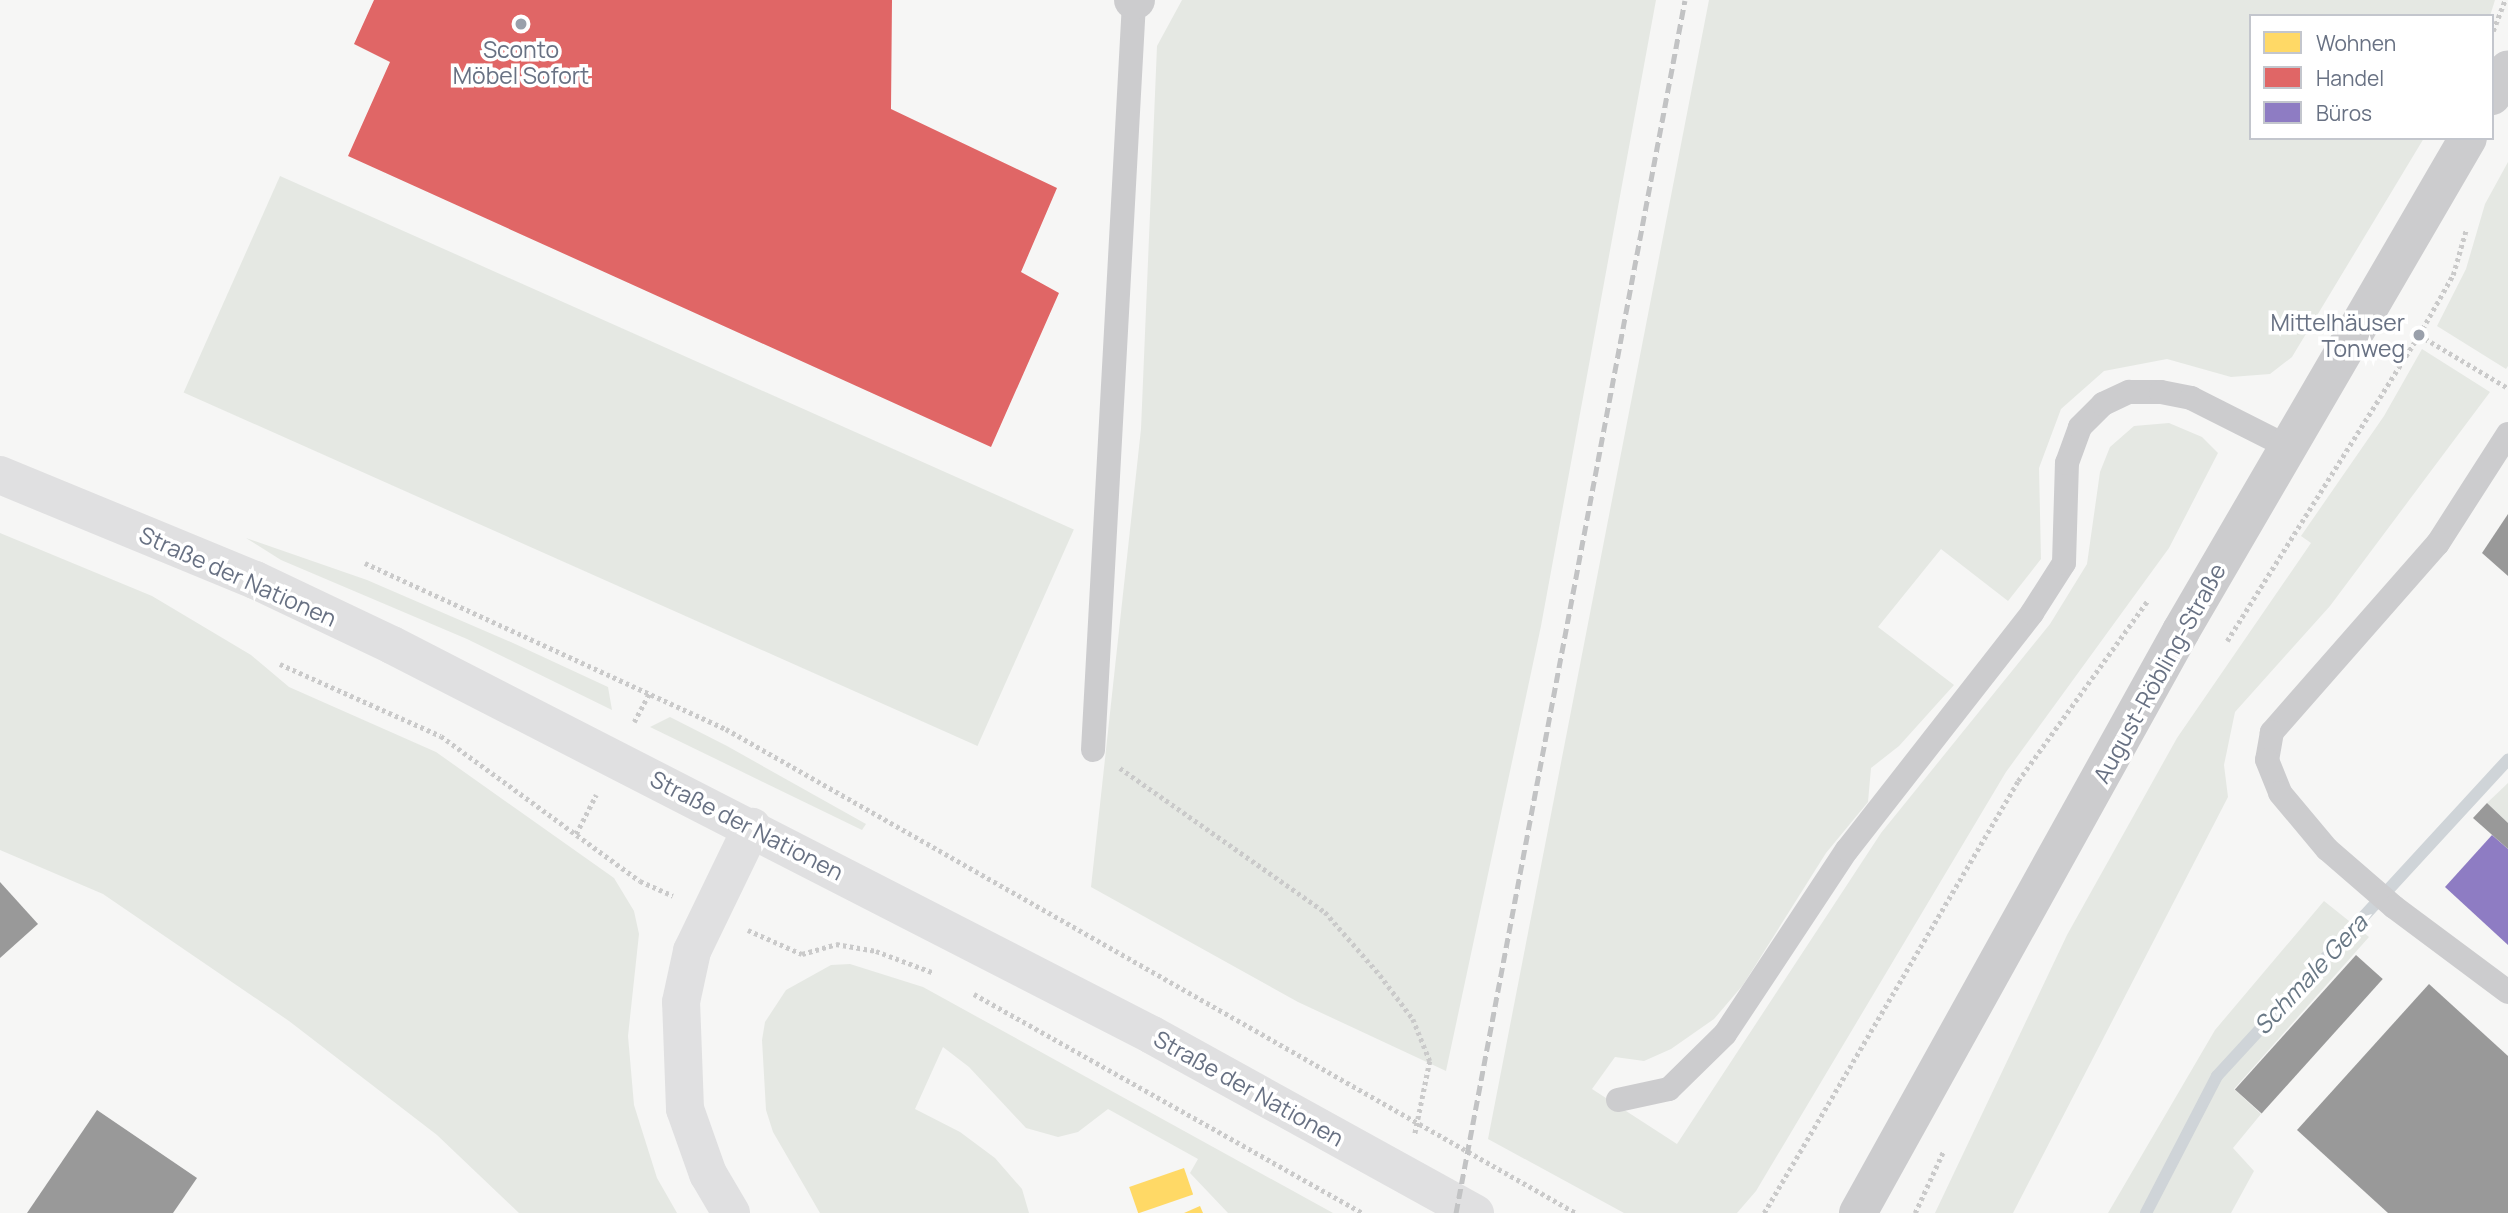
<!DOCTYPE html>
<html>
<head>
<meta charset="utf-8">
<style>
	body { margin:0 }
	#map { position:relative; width:2508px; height:1213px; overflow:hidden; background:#f6f6f5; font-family:Manrope,sans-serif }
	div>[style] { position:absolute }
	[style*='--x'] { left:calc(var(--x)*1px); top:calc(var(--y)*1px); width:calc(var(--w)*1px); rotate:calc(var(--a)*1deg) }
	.green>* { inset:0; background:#e5e8e3; transform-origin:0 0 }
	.homes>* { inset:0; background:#ffd966; transform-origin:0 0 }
	.shops>* { inset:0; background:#e06666 }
	.offices>* { inset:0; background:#8e7cc3 }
	.industry>* { inset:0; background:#999; transform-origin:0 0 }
	.stream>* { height:12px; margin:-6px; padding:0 6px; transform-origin:6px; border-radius:6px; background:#cfd4d8 }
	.path>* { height:4.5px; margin-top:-2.25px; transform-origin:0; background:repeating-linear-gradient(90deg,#cacaca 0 3.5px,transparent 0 7px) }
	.service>* { height:24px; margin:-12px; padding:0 12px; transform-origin:12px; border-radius:12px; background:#ccccce }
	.minor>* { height:38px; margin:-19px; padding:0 19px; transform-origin:19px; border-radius:19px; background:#ccccce }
	.tertiary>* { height:38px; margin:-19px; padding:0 19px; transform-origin:19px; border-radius:19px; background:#ccccce }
	.secondary>* { height:38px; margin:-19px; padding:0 19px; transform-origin:19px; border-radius:19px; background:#e0e0e1 }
	.rail>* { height:5px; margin-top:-2.5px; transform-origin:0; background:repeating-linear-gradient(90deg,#c2c3c4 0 10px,transparent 0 15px) }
	.dots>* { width:19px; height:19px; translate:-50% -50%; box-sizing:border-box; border:4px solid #fff; border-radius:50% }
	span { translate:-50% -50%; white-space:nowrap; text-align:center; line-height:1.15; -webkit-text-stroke:7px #fff; paint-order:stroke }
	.poi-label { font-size:23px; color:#687183 }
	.right { translate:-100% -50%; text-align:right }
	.street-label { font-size:23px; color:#687183 }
	.water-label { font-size:24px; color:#697885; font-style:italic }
	.legend { position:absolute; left:2249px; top:14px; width:245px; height:126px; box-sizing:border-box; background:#fff; border:2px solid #c3c6cd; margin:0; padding:9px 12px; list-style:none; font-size:21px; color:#687183 }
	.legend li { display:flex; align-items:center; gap:14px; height:35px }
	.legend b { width:35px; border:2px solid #c3c6cd }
</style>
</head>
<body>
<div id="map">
	<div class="green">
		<div style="clip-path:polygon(1182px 0,1656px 0,1541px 626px,1446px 1071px,1298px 1002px,1091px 887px,1141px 429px,1157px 46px)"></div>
		<div style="clip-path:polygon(1709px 0,2495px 0,2490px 16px,2251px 16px,2251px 138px,2424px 138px,2292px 357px,2270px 374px,2231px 377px,2167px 359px,2104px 371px,2061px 409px,2039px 468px,2041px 559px,2008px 601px,1941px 549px,1878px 627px,1954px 685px,1899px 746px,1871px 768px,1868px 802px,1826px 853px,1743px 985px,1714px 1019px,1671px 1049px,1644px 1061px,1615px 1057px,1592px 1089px,1677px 1144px,1881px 833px,2050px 624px,2087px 564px,2100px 472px,2110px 447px,2134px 426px,2169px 423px,2202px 437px,2218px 453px,2169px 548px,2006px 772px,1756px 1191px,1737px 1213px,1624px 1213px,1488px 1139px)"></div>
		<div style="clip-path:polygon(2508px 162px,2508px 366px,2506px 369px,2437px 326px,2466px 269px,2485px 204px)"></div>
		<div style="left:280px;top:176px;width:869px;height:237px;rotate:24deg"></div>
		<div style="clip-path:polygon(2422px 349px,2490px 392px,2330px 606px,2235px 712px,2224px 765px,2228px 797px,2013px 1213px,1935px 1213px,2067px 935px,2177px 738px,2311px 543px,2301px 536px,2384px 416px)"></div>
		<div style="clip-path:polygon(0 533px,152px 596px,251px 655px,289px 687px,436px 752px,614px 878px,634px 911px,639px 934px,628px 1036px,634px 1105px,657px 1178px,677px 1213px,519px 1213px,437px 1135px,289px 1021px,103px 894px,0 850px)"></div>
		<div style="clip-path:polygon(246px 538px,367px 580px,513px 643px,608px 687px,612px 710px,467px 639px,281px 560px)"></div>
		<div style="clip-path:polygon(670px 717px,727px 746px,866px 824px,862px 830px,650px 727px)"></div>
		<div style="clip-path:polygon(2508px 783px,2508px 823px,2487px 803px)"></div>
		<div style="clip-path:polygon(2324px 901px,2369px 937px,2234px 1089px,2261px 1114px,2233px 1148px,2254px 1171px,2231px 1213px,2108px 1213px,2215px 1030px)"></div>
		<div style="clip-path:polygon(850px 964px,923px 987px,1333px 1213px,1228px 1213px,1190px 1173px,1198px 1159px,1108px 1109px,1078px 1132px,1058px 1137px,1026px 1128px,969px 1067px,943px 1047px,915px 1109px,960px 1132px,995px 1158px,1022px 1189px,1029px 1213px,820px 1213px,773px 1132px,766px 1110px,762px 1040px,765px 1022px,786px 990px,831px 965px)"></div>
	</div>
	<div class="homes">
		<div style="left:1184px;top:1168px;width:28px;height:58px;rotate:71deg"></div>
		<div style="clip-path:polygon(1200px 1206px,1203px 1213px,1184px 1213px)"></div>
	</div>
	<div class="shops">
		<div style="clip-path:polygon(374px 0,892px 0,891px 109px,1057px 188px,1021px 272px,1059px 293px,991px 447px,348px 156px,390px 62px,354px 44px)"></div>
	</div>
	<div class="offices">
		<div style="clip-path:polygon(2492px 835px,2508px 849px,2508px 945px,2445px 887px)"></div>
	</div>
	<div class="industry">
		<div style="clip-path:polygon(2508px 514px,2508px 576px,2482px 553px)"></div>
		<div style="clip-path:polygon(2487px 803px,2508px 823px,2508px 849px,2473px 818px)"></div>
		<div style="clip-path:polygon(0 882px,38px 924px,0 958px)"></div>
		<div style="left:2356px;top:955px;width:36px;height:181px;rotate:42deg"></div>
		<div style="clip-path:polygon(2429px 984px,2508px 1056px,2508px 1213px,2388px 1213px,2297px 1130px)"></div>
		<div style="clip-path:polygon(97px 1110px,197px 1178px,173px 1213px,27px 1213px)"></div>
	</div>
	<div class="stream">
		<div style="--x:2146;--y:1213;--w:154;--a:-62.6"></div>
		<div style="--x:2217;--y:1076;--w:430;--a:-47.4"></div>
	</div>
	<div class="path">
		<div style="--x:2493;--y:31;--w:33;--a:-69"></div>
		<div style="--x:2419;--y:335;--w:104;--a:30.8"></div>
		<div style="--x:365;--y:563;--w:397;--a:24.7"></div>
		<div style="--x:726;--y:729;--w:978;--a:29.66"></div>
		<div style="--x:2227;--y:641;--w:361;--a:-57.9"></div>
		<div style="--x:2419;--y:335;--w:69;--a:-60.5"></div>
		<div style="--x:2453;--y:275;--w:47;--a:-73.9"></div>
		<div style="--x:280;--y:664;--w:176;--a:24.1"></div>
		<div style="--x:441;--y:736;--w:246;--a:36.1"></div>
		<div style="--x:640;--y:881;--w:36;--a:24"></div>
		<div style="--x:634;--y:722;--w:34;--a:-62"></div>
		<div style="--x:1120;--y:768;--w:251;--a:35.1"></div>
		<div style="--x:1325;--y:912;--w:84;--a:48.9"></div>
		<div style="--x:1380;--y:975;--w:55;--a:53.1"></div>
		<div style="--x:1413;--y:1019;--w:45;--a:68"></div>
		<div style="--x:1430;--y:1061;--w:75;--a:101.6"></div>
		<div style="--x:576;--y:834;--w:44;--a:-62.9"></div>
		<div style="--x:748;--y:930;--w:59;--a:24"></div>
		<div style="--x:802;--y:954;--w:35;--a:-16"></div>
		<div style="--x:836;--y:944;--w:41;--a:9.9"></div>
		<div style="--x:876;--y:951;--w:60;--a:20.6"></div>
		<div style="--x:974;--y:994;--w:446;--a:29.4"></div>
		<div style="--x:1764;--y:1213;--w:501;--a:-59.55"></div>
		<div style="--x:2018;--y:781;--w:223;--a:-54.3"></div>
		<div style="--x:1915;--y:1213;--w:69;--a:-65.3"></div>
	</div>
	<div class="service">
		<div style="--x:2508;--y:434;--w:130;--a:122.7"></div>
		<div style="--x:2438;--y:543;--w:252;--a:131.3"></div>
		<div style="--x:2272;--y:732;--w:28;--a:100"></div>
		<div style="--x:2267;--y:760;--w:35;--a:68"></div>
		<div style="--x:2280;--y:793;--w:73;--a:50"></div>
		<div style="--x:2327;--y:849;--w:89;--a:40.9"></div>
		<div style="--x:2394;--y:907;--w:142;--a:36.7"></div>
		<div style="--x:1093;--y:750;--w:749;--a:-86.86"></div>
		<div style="--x:1618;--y:1100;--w:52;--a:-12.2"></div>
		<div style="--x:1669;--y:1089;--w:78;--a:-44.5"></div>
		<div style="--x:1725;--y:1034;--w:221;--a:-56.5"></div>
		<div style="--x:1847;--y:850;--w:301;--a:-52"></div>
		<div style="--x:2032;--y:613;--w:59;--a:-57.4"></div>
		<div style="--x:2064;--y:563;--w:100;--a:-88.3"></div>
		<div style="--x:2067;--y:463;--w:38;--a:-70"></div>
		<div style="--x:2080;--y:427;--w:33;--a:-45"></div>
		<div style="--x:2103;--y:404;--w:29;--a:-25"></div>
		<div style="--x:2129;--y:392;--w:32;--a:0"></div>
		<div style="--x:2161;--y:392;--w:31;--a:11"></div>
		<div style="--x:2191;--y:398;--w:109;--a:26.8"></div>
	</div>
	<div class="minor">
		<div style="--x:1133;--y:0;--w:3;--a:0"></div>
	</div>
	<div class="tertiary">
		<div style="--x:2492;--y:96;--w:31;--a:-59"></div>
		<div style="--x:1858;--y:1213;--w:666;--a:-60.97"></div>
		<div style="--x:2181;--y:631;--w:570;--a:-59.79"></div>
	</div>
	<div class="secondary">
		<div style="--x:0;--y:475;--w:276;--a:22.4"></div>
		<div style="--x:255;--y:580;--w:152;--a:25.4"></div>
		<div style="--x:392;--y:645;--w:854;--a:27.16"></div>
		<div style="--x:1152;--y:1035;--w:369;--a:28.9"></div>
		<div style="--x:731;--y:1213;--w:45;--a:-120.5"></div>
		<div style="--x:708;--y:1174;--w:69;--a:-109.5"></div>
		<div style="--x:685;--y:1109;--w:107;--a:-92.1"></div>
		<div style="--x:681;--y:1002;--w:52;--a:-77.8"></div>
		<div style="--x:692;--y:951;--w:138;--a:-64.2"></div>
	</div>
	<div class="rail">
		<div style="--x:1456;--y:1213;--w:1234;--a:-79.31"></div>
	</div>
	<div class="dots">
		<div style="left:521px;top:24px;background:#9aa0ab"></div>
		<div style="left:2419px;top:335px;background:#9aa0ab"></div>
	</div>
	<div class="poi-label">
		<span style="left:521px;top:62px">Sconto<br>Möbel Sofort</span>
		<span class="right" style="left:2405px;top:335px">Mittelhäuser<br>Tonweg</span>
	</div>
	<div class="street-label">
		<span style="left:238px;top:576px;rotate:24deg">Straße der Nationen</span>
		<span style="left:2159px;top:673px;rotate:-61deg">August-Röbling-Straße</span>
		<span style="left:747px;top:825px;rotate:27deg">Straße der Nationen</span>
		<span style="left:1249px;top:1088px;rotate:29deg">Straße der Nationen</span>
	</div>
	<div class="water-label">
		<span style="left:2310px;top:974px;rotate:-47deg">Schmale Gera</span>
	</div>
	<ul class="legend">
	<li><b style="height:19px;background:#ffd966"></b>Wohnen</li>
	<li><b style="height:19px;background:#e06666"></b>Handel</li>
	<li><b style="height:19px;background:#8e7cc3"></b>Büros</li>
	</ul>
</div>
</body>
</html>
